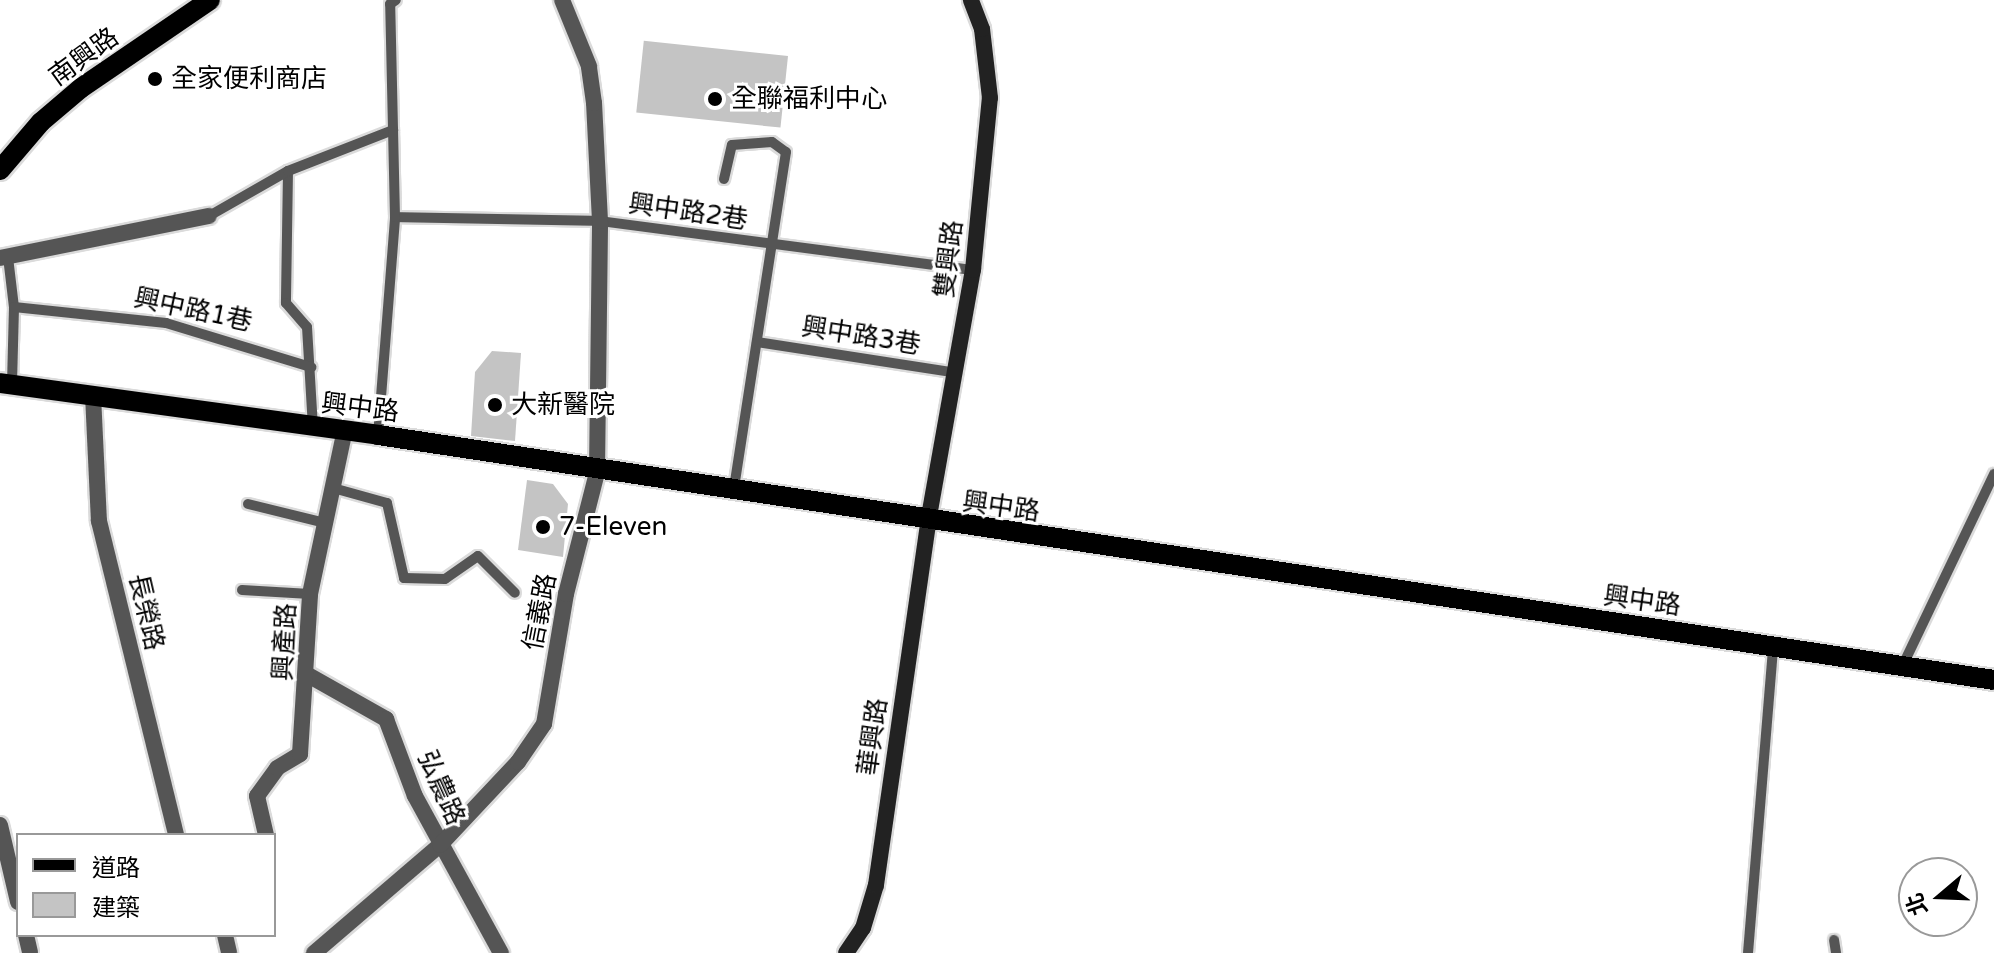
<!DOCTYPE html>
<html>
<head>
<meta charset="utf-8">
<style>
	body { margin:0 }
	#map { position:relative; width:1994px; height:953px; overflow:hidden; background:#fff; font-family:"Varela Round","Noto Sans TC",sans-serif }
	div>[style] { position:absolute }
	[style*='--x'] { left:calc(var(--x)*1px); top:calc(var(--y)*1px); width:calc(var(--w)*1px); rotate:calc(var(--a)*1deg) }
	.building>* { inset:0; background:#c4c4c4; transform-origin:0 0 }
	.roads { filter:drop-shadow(2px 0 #dbdbdb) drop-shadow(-2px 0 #dbdbdb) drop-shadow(0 2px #dbdbdb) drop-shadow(0 -2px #dbdbdb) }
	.service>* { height:10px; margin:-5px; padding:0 5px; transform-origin:5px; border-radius:5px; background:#555 }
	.minor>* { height:16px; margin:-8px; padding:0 8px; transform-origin:8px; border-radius:8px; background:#555 }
	.secondary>* { height:16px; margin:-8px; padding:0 8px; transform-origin:8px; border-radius:8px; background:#222 }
	.primary>* { height:20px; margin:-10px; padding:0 10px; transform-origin:10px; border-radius:10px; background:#000 }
	.dots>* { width:22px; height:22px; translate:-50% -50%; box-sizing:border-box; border:4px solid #fff; border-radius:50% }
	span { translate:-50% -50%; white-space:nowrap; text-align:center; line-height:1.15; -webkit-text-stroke:6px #fff; paint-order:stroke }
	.street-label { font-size:26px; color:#000 }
	.poi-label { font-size:26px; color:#000 }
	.left { translate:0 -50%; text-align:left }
	.legend { position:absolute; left:16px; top:833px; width:260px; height:104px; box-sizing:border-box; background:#fff; border:2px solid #999; margin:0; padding:10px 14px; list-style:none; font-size:24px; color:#000 }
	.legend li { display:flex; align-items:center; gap:16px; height:40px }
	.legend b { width:40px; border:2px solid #999 }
	.north { position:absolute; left:1898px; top:857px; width:80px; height:80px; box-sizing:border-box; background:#fff; border:2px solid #999; border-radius:50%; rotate:251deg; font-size:22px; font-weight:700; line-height:32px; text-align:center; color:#000 }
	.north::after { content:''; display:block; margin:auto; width:28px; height:36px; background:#000; clip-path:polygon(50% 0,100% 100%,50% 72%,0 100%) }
</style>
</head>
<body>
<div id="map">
	<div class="building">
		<div style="left:788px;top:56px;width:72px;height:145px;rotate:96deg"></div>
		<div style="clip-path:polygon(492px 351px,521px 353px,515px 441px,471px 436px,475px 372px)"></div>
		<div style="clip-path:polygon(527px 480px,553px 484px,568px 504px,563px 557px,518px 550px)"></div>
	</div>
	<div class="roads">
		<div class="service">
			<div style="--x:288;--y:171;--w:132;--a:90.9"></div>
			<div style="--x:286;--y:303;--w:32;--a:49"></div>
			<div style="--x:307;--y:327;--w:101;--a:86.6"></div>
			<div style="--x:724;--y:179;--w:35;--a:-77"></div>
			<div style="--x:732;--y:145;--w:40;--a:-4.3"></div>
			<div style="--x:772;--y:142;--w:17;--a:36"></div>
			<div style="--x:786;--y:152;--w:341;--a:98.8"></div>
			<div style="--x:209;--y:216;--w:91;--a:-29.7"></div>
			<div style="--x:288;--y:171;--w:113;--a:-21.3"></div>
			<div style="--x:395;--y:217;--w:205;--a:1.1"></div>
			<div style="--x:600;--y:221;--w:376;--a:7.5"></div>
			<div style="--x:8;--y:257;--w:50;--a:83.2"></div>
			<div style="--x:14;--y:307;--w:77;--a:91.5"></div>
			<div style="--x:14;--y:307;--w:153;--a:6"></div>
			<div style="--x:166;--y:323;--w:152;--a:16.9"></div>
			<div style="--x:757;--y:342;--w:202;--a:8.8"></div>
			<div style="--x:378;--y:435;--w:219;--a:-85.5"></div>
			<div style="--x:395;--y:217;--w:213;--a:-91.3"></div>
			<div style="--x:390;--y:4;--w:7;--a:-34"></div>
			<div style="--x:333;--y:488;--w:56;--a:15.5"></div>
			<div style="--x:387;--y:503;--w:77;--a:77.2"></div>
			<div style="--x:404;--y:578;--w:41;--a:1.4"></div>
			<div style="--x:445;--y:579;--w:40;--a:-34.9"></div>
			<div style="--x:478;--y:556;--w:52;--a:45"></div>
			<div style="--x:248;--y:504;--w:79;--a:13.9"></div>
			<div style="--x:242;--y:590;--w:68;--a:3.4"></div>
			<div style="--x:1902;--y:667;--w:214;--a:-64.5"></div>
			<div style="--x:1834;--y:940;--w:13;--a:81"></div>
			<div style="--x:1748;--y:953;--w:308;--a:-85.3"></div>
		</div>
		<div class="minor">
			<div style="--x:0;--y:258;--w:213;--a:-11.4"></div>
			<div style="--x:93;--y:395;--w:126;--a:87.3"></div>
			<div style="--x:99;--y:521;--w:323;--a:76.2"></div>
			<div style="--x:308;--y:675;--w:90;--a:29.4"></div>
			<div style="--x:386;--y:719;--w:82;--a:69.4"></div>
			<div style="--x:415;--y:796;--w:179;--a:61.3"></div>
			<div style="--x:0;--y:825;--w:79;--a:76.8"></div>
			<div style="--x:266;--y:835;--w:40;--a:-103"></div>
			<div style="--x:257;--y:796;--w:34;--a:-54"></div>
			<div style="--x:277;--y:768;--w:27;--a:-31"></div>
			<div style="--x:300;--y:754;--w:160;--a:-86.4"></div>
			<div style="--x:310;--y:594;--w:164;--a:-78"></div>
			<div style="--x:26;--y:935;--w:18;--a:77"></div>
			<div style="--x:225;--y:935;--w:18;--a:77"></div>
			<div style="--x:314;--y:953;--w:166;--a:-40.6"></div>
			<div style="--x:440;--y:845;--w:114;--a:-46.8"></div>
			<div style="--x:518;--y:762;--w:46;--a:-55.6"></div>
			<div style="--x:544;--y:724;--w:132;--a:-80.4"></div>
			<div style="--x:566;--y:594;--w:126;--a:-75.7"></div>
			<div style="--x:597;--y:472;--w:251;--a:-89.3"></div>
			<div style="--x:600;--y:221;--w:118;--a:-92.9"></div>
			<div style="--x:594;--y:103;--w:37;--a:-98"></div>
			<div style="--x:589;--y:66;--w:71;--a:-112.2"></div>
		</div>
		<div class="secondary">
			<div style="--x:846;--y:953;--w:30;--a:-56"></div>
			<div style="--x:863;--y:928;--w:45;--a:-73.2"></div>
			<div style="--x:876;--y:885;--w:367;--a:-81.8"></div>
			<div style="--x:928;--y:522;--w:256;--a:-79.9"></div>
			<div style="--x:973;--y:270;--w:173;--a:-84.4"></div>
			<div style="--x:990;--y:98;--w:69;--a:-96.6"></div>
			<div style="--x:982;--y:29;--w:31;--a:-111"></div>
		</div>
		<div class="primary">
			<div style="--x:0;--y:170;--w:63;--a:-49.5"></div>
			<div style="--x:41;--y:122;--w:52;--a:-40.4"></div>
			<div style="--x:81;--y:88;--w:156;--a:-34.3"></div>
			<div style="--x:0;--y:383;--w:382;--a:7.8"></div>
			<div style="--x:378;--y:435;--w:1634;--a:8.62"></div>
		</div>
	</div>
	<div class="dots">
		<div style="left:155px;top:79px;background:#000"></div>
		<div style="left:715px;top:99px;background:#000"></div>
		<div style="left:495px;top:405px;background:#000"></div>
		<div style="left:543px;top:527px;background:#000"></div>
	</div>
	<div class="street-label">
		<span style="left:84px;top:57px;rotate:-36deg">南興路</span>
		<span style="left:688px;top:212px;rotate:8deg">興中路2巷</span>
		<span style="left:949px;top:259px;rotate:-83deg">雙興路</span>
		<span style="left:193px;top:310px;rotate:12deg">興中路1巷</span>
		<span style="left:861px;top:336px;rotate:9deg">興中路3巷</span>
		<span style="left:360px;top:408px;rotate:7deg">興中路</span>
		<span style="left:1001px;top:507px;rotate:8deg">興中路</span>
		<span style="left:1642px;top:601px;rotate:8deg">興中路</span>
		<span style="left:146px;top:612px;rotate:77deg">長榮路</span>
		<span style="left:540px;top:612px;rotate:-79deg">信義路</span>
		<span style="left:285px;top:642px;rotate:-87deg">興產路</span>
		<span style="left:873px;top:737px;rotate:-82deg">華興路</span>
		<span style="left:441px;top:788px;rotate:66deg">弘農路</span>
	</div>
	<div class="poi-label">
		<span class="left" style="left:171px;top:79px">全家便利商店</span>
		<span class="left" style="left:731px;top:99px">全聯福利中心</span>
		<span class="left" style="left:511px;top:405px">大新醫院</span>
		<span class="left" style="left:559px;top:527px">7-Eleven</span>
	</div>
	<ul class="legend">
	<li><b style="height:10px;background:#000"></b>道路</li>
	<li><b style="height:22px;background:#c4c4c4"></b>建築</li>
	</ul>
	<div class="north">北</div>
</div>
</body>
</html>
